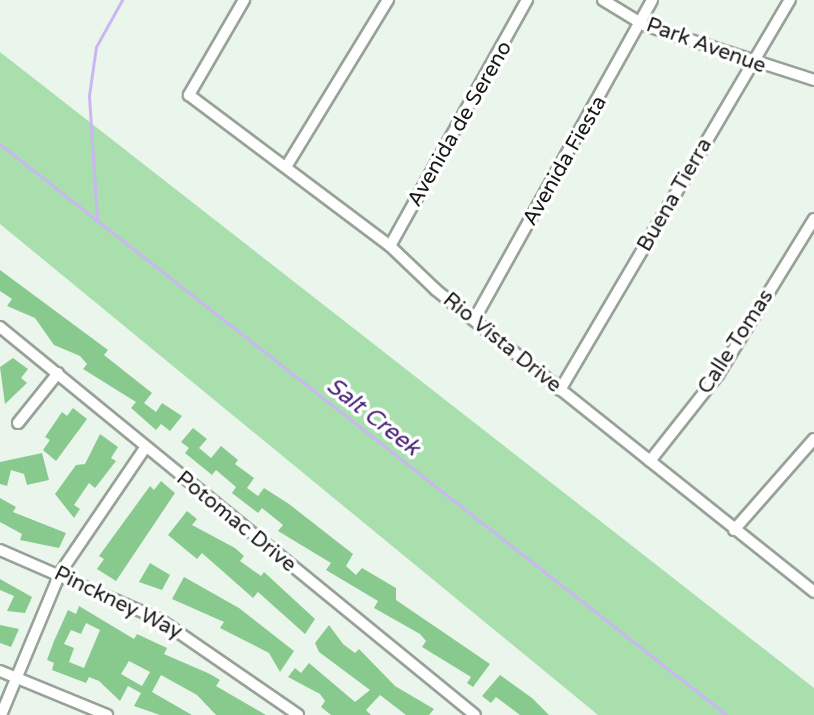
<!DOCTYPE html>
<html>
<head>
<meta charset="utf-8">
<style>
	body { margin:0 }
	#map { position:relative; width:814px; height:715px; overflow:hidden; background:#eaf6eb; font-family:"Varela Round",sans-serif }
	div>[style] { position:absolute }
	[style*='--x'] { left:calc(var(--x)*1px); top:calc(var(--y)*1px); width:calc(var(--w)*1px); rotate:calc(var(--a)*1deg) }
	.green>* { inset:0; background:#a9dfad }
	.stream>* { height:2.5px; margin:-1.25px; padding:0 1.25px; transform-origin:1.25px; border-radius:1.25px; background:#cab6f3 }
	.building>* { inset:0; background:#88ca8e }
	.roads { filter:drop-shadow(2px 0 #98a299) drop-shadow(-2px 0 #98a299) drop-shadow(0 2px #98a299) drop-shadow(0 -2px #98a299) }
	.minor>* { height:10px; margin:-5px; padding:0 5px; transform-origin:5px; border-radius:5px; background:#fff }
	span { translate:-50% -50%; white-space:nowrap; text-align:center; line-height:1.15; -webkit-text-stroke:7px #fff; paint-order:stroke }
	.street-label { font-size:21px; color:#171a17 }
	.water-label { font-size:23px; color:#462076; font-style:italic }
</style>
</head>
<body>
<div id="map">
	<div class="green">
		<div style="clip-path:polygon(0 52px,814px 688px,814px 715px,598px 715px,0 224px)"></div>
	</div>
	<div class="stream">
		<div style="--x:0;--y:144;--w:924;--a:38.15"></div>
		<div style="--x:97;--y:220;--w:124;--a:-93.7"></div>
		<div style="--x:89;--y:96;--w:49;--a:-81.9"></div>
		<div style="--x:96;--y:47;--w:54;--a:-61"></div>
	</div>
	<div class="building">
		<div style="clip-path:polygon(0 270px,108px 350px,104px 355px,152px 393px,144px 403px,156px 412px,162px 403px,182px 416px,170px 431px,161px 424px,156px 430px,131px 408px,136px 402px,83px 369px,87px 364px,80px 356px,54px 345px,35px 318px,7px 306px,12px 299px,0 291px)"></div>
		<div style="clip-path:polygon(13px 358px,28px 369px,21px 378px,27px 383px,5px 404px,0 367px)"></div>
		<div style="clip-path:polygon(73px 408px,87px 419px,56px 461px,43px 450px,50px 440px,45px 437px,62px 412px,67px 416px)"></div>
		<div style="clip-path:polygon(193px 428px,207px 439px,199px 448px,211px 458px,221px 446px,238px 460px,235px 464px,254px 478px,247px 488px,258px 496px,264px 488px,289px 504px,353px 554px,346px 566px,356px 575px,362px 568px,396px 588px,396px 600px,490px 664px,473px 687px,467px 683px,471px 677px,422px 647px,426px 641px,420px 634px,374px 608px,378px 601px,326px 570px,331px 563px,278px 531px,283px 525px,277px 520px,262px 508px,258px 513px,232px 493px,236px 487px,229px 481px,216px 470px,212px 475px,185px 453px,189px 448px,181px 442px)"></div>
		<div style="clip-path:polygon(100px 434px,118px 447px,111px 458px,116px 461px,95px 488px,89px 483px,74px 505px,80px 509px,74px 518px,55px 494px,76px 465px,85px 464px)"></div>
		<div style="clip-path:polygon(42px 453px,49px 480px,27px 485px,24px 474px,11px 470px,7px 486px,0 484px,0 462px)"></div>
		<div style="clip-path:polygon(161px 481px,175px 493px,116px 581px,97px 569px,104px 559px,99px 556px,150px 486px,154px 490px)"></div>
		<div style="clip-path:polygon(0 498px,16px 507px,13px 512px,66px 533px,59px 548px,20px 540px,22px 534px,0 522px)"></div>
		<div style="clip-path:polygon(187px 511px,197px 519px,192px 525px,235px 548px,244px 556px,240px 561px,261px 576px,264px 572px,315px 619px,305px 634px,258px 592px,253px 598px,202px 553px,197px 559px,168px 535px)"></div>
		<div style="clip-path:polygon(150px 563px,170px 575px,162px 590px,139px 582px)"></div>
		<div style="clip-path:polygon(184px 577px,239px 608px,294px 651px,280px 672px,269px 653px,220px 628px,224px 622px,172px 599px)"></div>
		<div style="clip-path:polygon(0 579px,32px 597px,25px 613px,7px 611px,14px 596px,0 590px)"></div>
		<div style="clip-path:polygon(evenodd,79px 606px,134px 639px,137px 634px,167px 648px,164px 654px,210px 674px,220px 680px,216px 686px,266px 715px,216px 715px,197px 695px,161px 675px,152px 692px,192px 715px,160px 715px,134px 706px,141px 693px,128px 686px,120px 701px,99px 681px,89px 677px,86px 683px,52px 670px,54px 663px,47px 660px,54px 641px,68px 610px,76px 614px,79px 606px,86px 623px,100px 630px,84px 668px,69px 662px,74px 648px,64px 644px,71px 630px,81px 634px,86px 623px,79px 606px,129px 661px,150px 672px,142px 686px,121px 674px,129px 661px)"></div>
		<div style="clip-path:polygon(0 625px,19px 629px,11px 647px,0 643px)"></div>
		<div style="clip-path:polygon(329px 625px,343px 644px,355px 653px,359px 649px,395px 686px,434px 709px,429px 715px,406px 715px,380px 695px,366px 710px,371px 715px,331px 715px,321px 707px,325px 701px,320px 694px,288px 677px,295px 668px,301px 673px,309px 663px,355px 702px,370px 690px,319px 652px,315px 643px)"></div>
		<div style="clip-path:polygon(500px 675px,532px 698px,549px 715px,520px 715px,496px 697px,491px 703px,482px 696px)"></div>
	</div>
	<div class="roads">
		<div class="minor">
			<div style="--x:244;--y:0;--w:110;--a:120.1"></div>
			<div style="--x:189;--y:95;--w:251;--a:36.9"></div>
			<div style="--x:390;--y:246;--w:64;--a:43.7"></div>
			<div style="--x:436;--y:290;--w:484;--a:38.6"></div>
			<div style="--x:603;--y:0;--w:48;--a:31.4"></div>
			<div style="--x:644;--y:25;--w:179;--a:17.9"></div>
			<div style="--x:286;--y:167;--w:196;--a:-58.6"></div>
			<div style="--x:390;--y:246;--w:282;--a:-60.9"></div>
			<div style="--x:474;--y:320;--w:366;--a:-60.9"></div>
			<div style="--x:0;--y:327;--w:613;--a:39.24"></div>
			<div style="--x:560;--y:390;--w:453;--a:-59.5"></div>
			<div style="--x:18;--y:423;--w:64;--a:-51.3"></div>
			<div style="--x:650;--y:461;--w:110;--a:-51.7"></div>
			<div style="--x:718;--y:375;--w:183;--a:-58.4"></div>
			<div style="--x:734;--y:530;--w:121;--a:-48.7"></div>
			<div style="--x:0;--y:550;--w:173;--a:23.5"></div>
			<div style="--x:159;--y:619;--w:169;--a:34.6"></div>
			<div style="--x:0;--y:671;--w:116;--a:22.4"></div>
			<div style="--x:1;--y:715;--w:154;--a:-67.4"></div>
			<div style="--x:60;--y:573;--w:151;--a:-55.8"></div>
		</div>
	</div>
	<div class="street-label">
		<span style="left:706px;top:46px;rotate:20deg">Park Avenue</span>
		<span style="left:460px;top:124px;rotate:-60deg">Avenida de Sereno</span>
		<span style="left:565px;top:161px;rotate:-60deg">Avenida Fiesta</span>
		<span style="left:675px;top:195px;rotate:-60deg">Buena Tierra</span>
		<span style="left:736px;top:342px;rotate:-57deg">Calle Tomas</span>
		<span style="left:502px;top:343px;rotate:39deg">Rio Vista Drive</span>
		<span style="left:236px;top:522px;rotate:39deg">Potomac Drive</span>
		<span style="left:118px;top:603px;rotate:26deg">Pinckney Way</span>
	</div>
	<div class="water-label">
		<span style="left:373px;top:417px;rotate:38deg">Salt Creek</span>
	</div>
</div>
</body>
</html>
